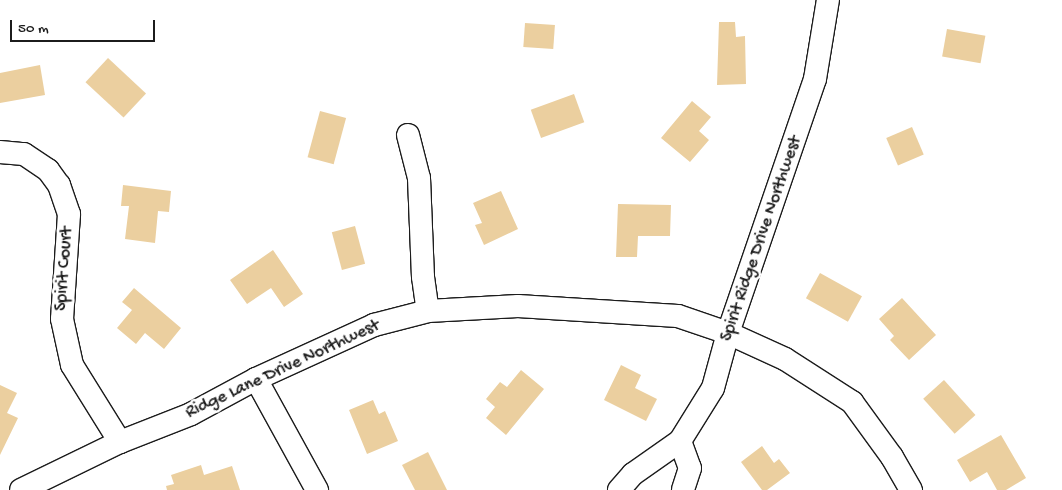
<!DOCTYPE html>
<html>
<head>
<meta charset="utf-8">
<style>
	body { margin:0 }
	#map { position:relative; width:1062px; height:490px; overflow:hidden; background:#fff; font-family:"Gochi Hand",sans-serif }
	div>[style] { position:absolute }
	[style*='--x'] { left:calc(var(--x)*1px); top:calc(var(--y)*1px); width:calc(var(--w)*1px); rotate:calc(var(--a)*1deg) }
	.building>* { inset:0; background:#ebcf9f; transform-origin:0 0 }
	.roads { filter:drop-shadow(1px 0 #1c1c1c) drop-shadow(-1px 0 #1c1c1c) drop-shadow(0 1px #1c1c1c) drop-shadow(0 -1px #1c1c1c) }
	.minor>* { height:22px; margin:-11px; padding:0 11px; transform-origin:11px; border-radius:11px; background:#fff }
	span { translate:-50% -50%; white-space:nowrap; text-align:center; line-height:1.15; -webkit-text-stroke:5px #fff; paint-order:stroke }
	.street-label { font-size:18px; color:#1c1c1c }
	.scale { position:absolute; left:10px; top:20px; width:145px; height:22px; box-sizing:border-box; border:2px solid #1c1c1c; border-top:0; padding-left:6px; font-size:15px; line-height:18px; white-space:nowrap; color:#1c1c1c; -webkit-text-stroke:4px #fff; paint-order:stroke }
</style>
</head>
<body>
<div id="map">
	<div class="building">
		<div style="clip-path:polygon(719px 22px,735px 22px,736px 37px,745px 36px,746px 84px,717px 85px)"></div>
		<div style="left:525px;top:23px;width:30px;height:24px;rotate:4deg"></div>
		<div style="left:947px;top:29px;width:39px;height:28px;rotate:10deg"></div>
		<div style="left:108px;top:58px;width:52px;height:33px;rotate:43deg"></div>
		<div style="clip-path:polygon(40px 65px,45px 95px,0 103px,0 73px)"></div>
		<div style="left:574px;top:94px;width:30px;height:46px;rotate:70deg"></div>
		<div style="clip-path:polygon(692px 101px,711px 117px,699px 131px,709px 140px,690px 162px,661px 138px)"></div>
		<div style="left:320px;top:111px;width:27px;height:48px;rotate:15deg"></div>
		<div style="left:912px;top:127px;width:30px;height:28px;rotate:67deg"></div>
		<div style="clip-path:polygon(123px 185px,171px 191px,169px 212px,158px 211px,155px 243px,125px 239px,129px 206px,121px 206px)"></div>
		<div style="clip-path:polygon(501px 191px,518px 229px,484px 245px,475px 225px,482px 223px,473px 203px)"></div>
		<div style="clip-path:polygon(618px 204px,671px 205px,670px 236px,638px 236px,637px 257px,616px 257px)"></div>
		<div style="left:355px;top:226px;width:39px;height:24px;rotate:75deg"></div>
		<div style="clip-path:polygon(273px 250px,303px 294px,284px 307px,271px 288px,247px 304px,230px 280px)"></div>
		<div style="left:820px;top:273px;width:48px;height:29px;rotate:29deg"></div>
		<div style="clip-path:polygon(134px 288px,181px 328px,164px 349px,145px 333px,136px 344px,117px 328px,132px 310px,122px 302px)"></div>
		<div style="clip-path:polygon(902px 298px,936px 335px,909px 360px,890px 340px,894px 336px,879px 319px)"></div>
		<div style="clip-path:polygon(621px 365px,641px 375px,635px 388px,657px 399px,646px 421px,604px 400px)"></div>
		<div style="clip-path:polygon(521px 370px,544px 389px,506px 435px,486px 418px,495px 407px,486px 399px,500px 382px,507px 387px)"></div>
		<div style="left:944px;top:380px;width:47px;height:28px;rotate:48deg"></div>
		<div style="clip-path:polygon(0 385px,17px 393px,7px 413px,18px 418px,0 455px)"></div>
		<div style="clip-path:polygon(373px 400px,379px 414px,385px 411px,398px 441px,367px 454px,349px 410px)"></div>
		<div style="clip-path:polygon(1001px 435px,1026px 478px,1006px 490px,997px 490px,987px 472px,970px 482px,957px 460px)"></div>
		<div style="clip-path:polygon(762px 446px,774px 463px,779px 459px,790px 473px,767px 490px,762px 490px,741px 462px)"></div>
		<div style="clip-path:polygon(428px 452px,447px 490px,415px 490px,402px 465px)"></div>
		<div style="clip-path:polygon(201px 465px,204px 475px,232px 466px,240px 490px,167px 490px,166px 486px,174px 484px,171px 475px)"></div>
	</div>
	<div class="roads">
		<div class="minor">
			<div style="--x:408;--y:135;--w:44;--a:75.7"></div>
			<div style="--x:419;--y:178;--w:99;--a:87.7"></div>
			<div style="--x:423;--y:277;--w:34;--a:82"></div>
			<div style="--x:0;--y:152;--w:24;--a:5"></div>
			<div style="--x:24;--y:154;--w:29;--a:34"></div>
			<div style="--x:48;--y:170;--w:19;--a:54"></div>
			<div style="--x:59;--y:185;--w:31;--a:71"></div>
			<div style="--x:69;--y:214;--w:105;--a:93.8"></div>
			<div style="--x:62;--y:319;--w:47;--a:77.7"></div>
			<div style="--x:72;--y:365;--w:91;--a:58.1"></div>
			<div style="--x:256;--y:379;--w:127;--a:61.2"></div>
			<div style="--x:680;--y:441;--w:29;--a:70"></div>
			<div style="--x:690;--y:468;--w:23;--a:108"></div>
			<div style="--x:21;--y:490;--w:110;--a:-25.9"></div>
			<div style="--x:120;--y:442;--w:76;--a:-21.5"></div>
			<div style="--x:191;--y:414;--w:74;--a:-28.3"></div>
			<div style="--x:256;--y:379;--w:130;--a:-24.6"></div>
			<div style="--x:374;--y:325;--w:56;--a:-14.5"></div>
			<div style="--x:428;--y:311;--w:90;--a:-3.2"></div>
			<div style="--x:518;--y:306;--w:160;--a:3.6"></div>
			<div style="--x:678;--y:316;--w:53;--a:18.8"></div>
			<div style="--x:728;--y:333;--w:63;--a:24.5"></div>
			<div style="--x:785;--y:359;--w:80;--a:32.7"></div>
			<div style="--x:852;--y:402;--w:68;--a:54"></div>
			<div style="--x:892;--y:457;--w:38;--a:60"></div>
			<div style="--x:619;--y:490;--w:21;--a:-49"></div>
			<div style="--x:633;--y:474;--w:57;--a:-35.1"></div>
			<div style="--x:680;--y:441;--w:62;--a:-58.1"></div>
			<div style="--x:713;--y:388;--w:57;--a:-74.7"></div>
			<div style="--x:728;--y:333;--w:268;--a:-71.1"></div>
			<div style="--x:815;--y:79;--w:80;--a:-80.7"></div>
		</div>
	</div>
	<div class="street-label">
		<span style="left:762px;top:239px;rotate:-71deg">Spirit Ridge Drive Northwest</span>
		<span style="left:65px;top:269px;rotate:-86deg">Spirit Court</span>
		<span style="left:283px;top:370px;rotate:-25deg">Ridge Lane Drive Northwest</span>
	</div>
	<div class="scale">50 m</div>
</div>
</body>
</html>
